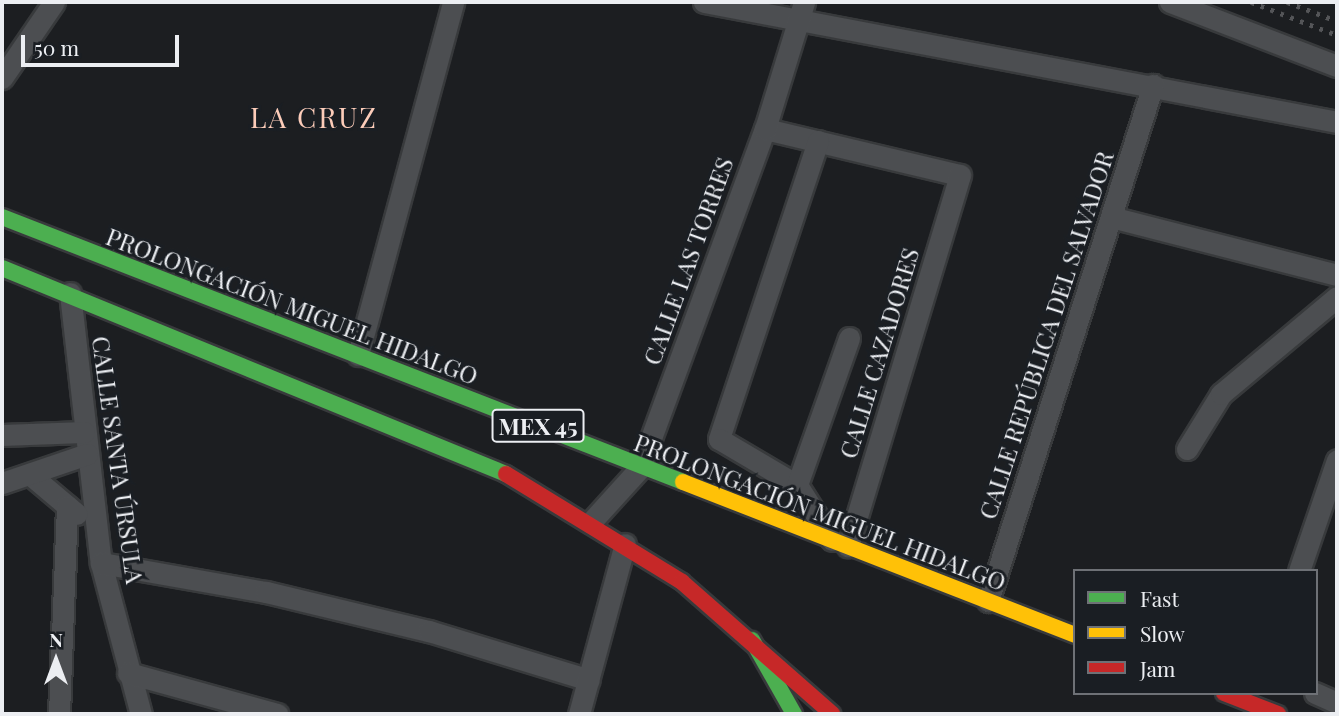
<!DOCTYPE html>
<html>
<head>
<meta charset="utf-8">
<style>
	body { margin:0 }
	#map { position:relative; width:1339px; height:716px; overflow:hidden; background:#1c1e21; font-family:"Playfair Display",serif }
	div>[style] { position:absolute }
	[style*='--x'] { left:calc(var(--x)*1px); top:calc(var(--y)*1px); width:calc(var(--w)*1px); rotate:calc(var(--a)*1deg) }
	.roads { filter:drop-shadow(2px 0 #383a3c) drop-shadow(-2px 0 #383a3c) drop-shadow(0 2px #383a3c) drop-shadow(0 -2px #383a3c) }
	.street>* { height:21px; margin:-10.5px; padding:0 10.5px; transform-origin:10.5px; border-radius:10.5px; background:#4c4e51 }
	.fast>* { height:16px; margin:-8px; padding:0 8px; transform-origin:8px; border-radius:8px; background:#4caf50 }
	.slow>* { height:16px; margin:-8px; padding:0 8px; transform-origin:8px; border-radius:8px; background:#ffc107 }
	.jam>* { height:16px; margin:-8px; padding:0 8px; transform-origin:8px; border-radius:8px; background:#c62828 }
	.rail>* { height:5px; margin-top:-2.5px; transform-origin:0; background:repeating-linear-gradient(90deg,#545558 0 3.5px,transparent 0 10.5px) }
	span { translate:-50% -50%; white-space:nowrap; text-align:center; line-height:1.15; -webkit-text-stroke:6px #1a1e23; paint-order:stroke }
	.shield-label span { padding:2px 5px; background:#1a1e23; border:2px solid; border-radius:5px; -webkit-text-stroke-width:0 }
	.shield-label { font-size:23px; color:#eceef2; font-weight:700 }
	.street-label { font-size:24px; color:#eceef2 }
	.quarter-label { font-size:28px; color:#fcccb9; letter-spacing:2px }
	.frame { position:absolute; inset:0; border:4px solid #eceef2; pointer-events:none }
	.legend { position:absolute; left:1073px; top:569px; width:245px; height:126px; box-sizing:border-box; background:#1a1e23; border:2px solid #6e7176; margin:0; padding:9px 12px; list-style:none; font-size:21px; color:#eceef2 }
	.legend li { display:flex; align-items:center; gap:14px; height:35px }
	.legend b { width:35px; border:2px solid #6e7176 }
	.north { position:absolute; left:21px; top:625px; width:70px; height:70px; -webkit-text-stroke:5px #1a1e23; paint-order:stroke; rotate:0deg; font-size:19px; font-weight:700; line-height:28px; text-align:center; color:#eceef2 }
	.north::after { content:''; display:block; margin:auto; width:24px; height:32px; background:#eceef2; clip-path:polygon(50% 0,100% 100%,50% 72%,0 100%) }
	.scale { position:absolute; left:21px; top:35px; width:158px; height:32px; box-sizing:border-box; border:4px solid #eceef2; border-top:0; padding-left:9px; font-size:21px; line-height:24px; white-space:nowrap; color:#eceef2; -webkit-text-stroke:5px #1a1e23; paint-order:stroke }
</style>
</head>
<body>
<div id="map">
	<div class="roads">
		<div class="street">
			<div style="--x:704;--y:2;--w:644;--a:10.73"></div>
			<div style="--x:1170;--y:2;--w:179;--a:21"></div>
			<div style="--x:2;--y:78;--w:92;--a:-55.6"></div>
			<div style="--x:765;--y:129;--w:200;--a:13.3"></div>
			<div style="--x:960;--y:175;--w:388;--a:106.8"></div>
			<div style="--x:818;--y:141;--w:314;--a:108.4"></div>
			<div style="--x:719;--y:439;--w:91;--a:30.5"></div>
			<div style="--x:797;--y:485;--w:65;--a:57.5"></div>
			<div style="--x:1111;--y:217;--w:233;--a:14.4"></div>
			<div style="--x:70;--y:293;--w:272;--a:83.5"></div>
			<div style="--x:101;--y:563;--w:156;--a:75.2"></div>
			<div style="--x:358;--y:355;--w:366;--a:-74.9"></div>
			<div style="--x:2;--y:435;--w:82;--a:-2.1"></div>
			<div style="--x:1187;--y:449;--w:65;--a:-58.3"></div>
			<div style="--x:1221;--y:394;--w:151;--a:-39.9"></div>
			<div style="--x:33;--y:477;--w:57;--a:40.1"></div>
			<div style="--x:2;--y:483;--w:90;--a:-18.8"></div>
			<div style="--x:797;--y:485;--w:156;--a:-70.5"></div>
			<div style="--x:591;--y:522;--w:73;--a:-47.8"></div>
			<div style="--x:640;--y:468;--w:361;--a:-69.8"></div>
			<div style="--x:765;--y:129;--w:133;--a:-72.9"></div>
			<div style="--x:101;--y:563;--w:168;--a:10"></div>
			<div style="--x:266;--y:592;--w:168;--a:13.5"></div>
			<div style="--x:429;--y:631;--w:167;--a:17"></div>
			<div style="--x:1299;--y:571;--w:117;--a:-71.1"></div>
			<div style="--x:988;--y:601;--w:542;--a:-72.27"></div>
			<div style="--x:128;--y:673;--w:155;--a:15.4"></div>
			<div style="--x:1315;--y:693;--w:24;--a:24"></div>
			<div style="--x:59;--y:714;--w:208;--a:-87.8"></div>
			<div style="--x:579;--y:714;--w:176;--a:-74.9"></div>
		</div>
		<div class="fast">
			<div style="--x:2;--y:217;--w:731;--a:21.26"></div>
			<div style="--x:2;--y:268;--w:544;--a:22.23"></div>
			<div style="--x:752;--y:640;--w:85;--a:60.4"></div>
		</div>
		<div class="slow">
			<div style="--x:683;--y:482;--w:421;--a:21.3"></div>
		</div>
		<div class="jam">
			<div style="--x:506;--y:474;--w:206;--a:31.5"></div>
			<div style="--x:682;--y:582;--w:200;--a:41.3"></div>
			<div style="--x:1224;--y:693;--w:58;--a:21.3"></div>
		</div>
	</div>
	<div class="rail">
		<div style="--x:1251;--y:2;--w:92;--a:21"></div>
		<div style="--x:1287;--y:2;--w:53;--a:20.8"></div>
	</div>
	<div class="shield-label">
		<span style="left:538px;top:426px">MEX 45</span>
	</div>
	<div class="street-label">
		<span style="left:688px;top:261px;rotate:-70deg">CALLE LAS TORRES</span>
		<span style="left:292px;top:306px;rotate:21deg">PROLONGACIÓN MIGUEL HIDALGO</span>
		<span style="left:1046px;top:335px;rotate:-72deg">CALLE REPÚBLICA DEL SALVADOR</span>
		<span style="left:879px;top:353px;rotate:-73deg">CALLE CAZADORES</span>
		<span style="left:118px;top:460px;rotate:82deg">CALLE SANTA ÚRSULA</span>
		<span style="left:820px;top:512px;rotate:21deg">PROLONGACIÓN MIGUEL HIDALGO</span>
	</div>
	<div class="quarter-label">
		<span style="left:314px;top:117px">LA CRUZ</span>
	</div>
	<div class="frame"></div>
	<ul class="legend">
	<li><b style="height:9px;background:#4caf50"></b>Fast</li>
	<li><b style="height:9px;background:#ffc107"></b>Slow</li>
	<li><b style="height:9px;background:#c62828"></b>Jam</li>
	</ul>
	<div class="north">N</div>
	<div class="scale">50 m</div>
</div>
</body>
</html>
